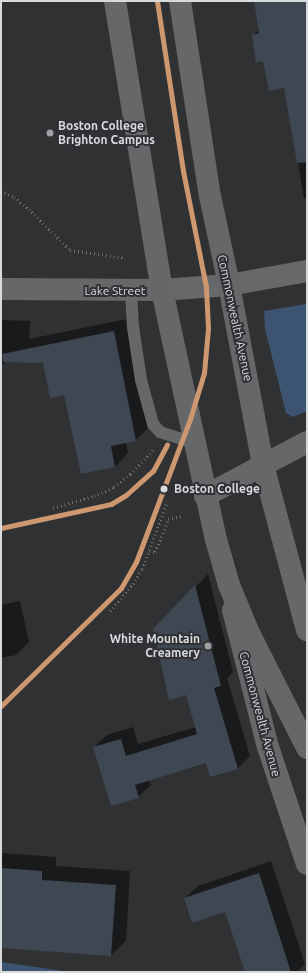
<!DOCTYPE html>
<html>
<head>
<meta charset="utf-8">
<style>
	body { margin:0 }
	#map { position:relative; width:308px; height:973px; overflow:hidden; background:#303133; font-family:Ubuntu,sans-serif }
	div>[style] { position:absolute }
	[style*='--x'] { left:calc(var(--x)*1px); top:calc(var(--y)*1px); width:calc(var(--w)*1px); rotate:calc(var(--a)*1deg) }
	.green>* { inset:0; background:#3c5472 }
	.shadow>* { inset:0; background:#0007 }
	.building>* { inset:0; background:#3e4752 }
	.path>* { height:2.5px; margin-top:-1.25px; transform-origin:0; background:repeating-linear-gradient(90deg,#6e6e6f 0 1px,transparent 0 4px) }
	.service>* { height:12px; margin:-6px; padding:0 6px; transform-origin:6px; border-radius:6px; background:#666768 }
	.minor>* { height:22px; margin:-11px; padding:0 11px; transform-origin:11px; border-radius:11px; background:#666768 }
	.tertiary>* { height:22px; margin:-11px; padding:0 11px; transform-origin:11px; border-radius:11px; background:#666768 }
	.secondary>* { height:22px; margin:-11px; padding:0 11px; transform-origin:11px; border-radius:11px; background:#67686a }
	.primary>* { height:22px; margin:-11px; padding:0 11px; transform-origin:11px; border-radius:11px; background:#666769 }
	.tram>* { height:1px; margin:-0.5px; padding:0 0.5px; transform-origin:0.5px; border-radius:0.5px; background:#6d6d6f }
	.rail-1>* { height:5px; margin:-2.5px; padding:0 2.5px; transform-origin:2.5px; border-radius:2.5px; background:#cd976f }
	.dots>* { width:11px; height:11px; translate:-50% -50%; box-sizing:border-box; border:2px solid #2f3134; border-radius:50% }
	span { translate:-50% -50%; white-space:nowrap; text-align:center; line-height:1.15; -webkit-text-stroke:4px #2f3134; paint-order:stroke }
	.poi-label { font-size:12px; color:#d8dadb; font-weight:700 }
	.left { translate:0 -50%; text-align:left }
	.right { translate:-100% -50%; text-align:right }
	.street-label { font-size:12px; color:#d8dadb }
	.stop-label { font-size:12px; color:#d8dadb; font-weight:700 }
	.frame { position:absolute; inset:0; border:2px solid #d8dadb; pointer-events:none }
</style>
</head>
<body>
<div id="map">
	<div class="green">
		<div style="clip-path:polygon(307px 304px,307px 411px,293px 417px,286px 413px,265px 329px,264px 311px)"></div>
		<div style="clip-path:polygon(1px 962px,70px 972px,1px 972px)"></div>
	</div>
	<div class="shadow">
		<div style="clip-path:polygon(255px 1px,307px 1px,307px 198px,304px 198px,285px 87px,264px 60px,253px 35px,260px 29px)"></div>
		<div style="clip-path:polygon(127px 319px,149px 427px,136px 440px,126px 442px,128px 453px,115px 467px,43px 362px,7px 361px,1px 366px,1px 320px,30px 321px,29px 339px)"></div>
		<div style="clip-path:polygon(208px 574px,233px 672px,227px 678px,250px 756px,238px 768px,211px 776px,207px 762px,149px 779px,151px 785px,138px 797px,94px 747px,107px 735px,133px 727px,138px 744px,196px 727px,187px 694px,154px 630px)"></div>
		<div style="clip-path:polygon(20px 601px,29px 642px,16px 655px,1px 658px,1px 605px)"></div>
		<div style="clip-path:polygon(1px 853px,56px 857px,56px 866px,130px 871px,126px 941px,111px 955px,1px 947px)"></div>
		<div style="clip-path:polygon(271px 861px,305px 964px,297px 972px,246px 972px,226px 911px,185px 898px,198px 886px)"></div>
	</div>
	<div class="building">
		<div style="clip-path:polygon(254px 1px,307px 1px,307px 162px,297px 163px,284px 88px,269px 91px,263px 61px,256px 63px,252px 35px,259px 33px)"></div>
		<div style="clip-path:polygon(114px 331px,136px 441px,111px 446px,115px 467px,81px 474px,64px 395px,50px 398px,43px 363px,3px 362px,2px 354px)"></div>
		<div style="clip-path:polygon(195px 585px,221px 686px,214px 688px,238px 769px,210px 777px,206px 763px,135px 785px,139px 798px,111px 806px,93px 747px,121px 739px,126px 756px,197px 734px,186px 695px,169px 700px,153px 629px)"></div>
		<div style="clip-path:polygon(1px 868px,42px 871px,42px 880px,116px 885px,111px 956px,1px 948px)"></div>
		<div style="clip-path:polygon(259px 873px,291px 972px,245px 972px,225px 912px,192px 923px,184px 898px)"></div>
	</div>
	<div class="path">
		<div style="--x:1;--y:191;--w:14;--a:25"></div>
		<div style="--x:14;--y:197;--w:19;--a:39"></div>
		<div style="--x:29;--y:209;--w:58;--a:45"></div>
		<div style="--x:70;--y:250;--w:56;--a:8.3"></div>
		<div style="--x:53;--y:508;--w:43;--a:-16.3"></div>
		<div style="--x:94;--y:496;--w:22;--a:-24"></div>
		<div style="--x:114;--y:487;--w:21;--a:-39"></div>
		<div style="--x:130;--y:474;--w:35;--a:-46"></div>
		<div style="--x:149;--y:551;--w:6;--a:9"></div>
		<div style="--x:155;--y:552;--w:35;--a:-68"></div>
		<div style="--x:168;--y:519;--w:14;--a:-12"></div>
		<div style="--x:110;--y:611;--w:35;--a:-50"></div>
		<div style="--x:133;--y:584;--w:17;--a:-59"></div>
		<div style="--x:142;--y:569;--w:72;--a:-69.5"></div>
	</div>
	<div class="service">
		<div style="--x:131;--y:291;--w:36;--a:87"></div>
		<div style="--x:133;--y:327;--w:54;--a:81.4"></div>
		<div style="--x:141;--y:380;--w:46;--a:74.7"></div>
		<div style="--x:153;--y:424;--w:11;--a:49"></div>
		<div style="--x:160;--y:432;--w:36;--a:18"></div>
	</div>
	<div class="minor">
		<div style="--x:205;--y:496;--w:115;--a:-27.9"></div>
		<div style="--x:233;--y:610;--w:141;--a:75.7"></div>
		<div style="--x:268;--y:747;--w:123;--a:71.6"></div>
	</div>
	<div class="tertiary">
		<div style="--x:1;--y:289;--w:161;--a:0.4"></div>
	</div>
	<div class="secondary">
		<div style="--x:162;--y:290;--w:67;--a:-4.3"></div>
		<div style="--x:229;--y:285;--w:79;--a:-10.2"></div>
	</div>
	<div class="primary">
		<div style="--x:115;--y:1;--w:293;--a:80.8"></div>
		<div style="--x:162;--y:290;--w:252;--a:77.8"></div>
		<div style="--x:215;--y:536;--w:51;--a:74.1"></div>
		<div style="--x:229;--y:585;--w:52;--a:67.4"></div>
		<div style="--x:249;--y:633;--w:129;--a:63.2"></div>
		<div style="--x:180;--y:1;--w:197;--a:81.3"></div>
		<div style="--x:210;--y:196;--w:91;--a:77.9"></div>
		<div style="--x:229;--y:285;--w:183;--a:79.3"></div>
		<div style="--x:263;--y:465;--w:171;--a:75.1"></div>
	</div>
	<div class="tram">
		<div style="--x:1;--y:528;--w:88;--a:-11.2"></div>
		<div style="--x:1;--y:706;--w:168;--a:-44.5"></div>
		<div style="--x:121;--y:588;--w:45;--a:-62.3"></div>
	</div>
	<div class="rail-1">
		<div style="--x:1;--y:528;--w:113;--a:-12.3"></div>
		<div style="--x:111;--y:504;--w:17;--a:-31"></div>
		<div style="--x:126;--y:495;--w:36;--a:-42"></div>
		<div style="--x:153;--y:471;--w:30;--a:-62"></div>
		<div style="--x:1;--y:706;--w:168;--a:-44.5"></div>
		<div style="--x:121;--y:588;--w:30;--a:-60"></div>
		<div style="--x:136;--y:562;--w:153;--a:-69.3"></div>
		<div style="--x:190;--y:419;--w:48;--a:-73.1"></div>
		<div style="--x:204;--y:373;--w:45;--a:-84.9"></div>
		<div style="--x:208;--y:328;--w:41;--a:-92.8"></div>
		<div style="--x:206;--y:287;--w:118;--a:-101.2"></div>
		<div style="--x:183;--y:171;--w:172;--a:-98.7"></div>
	</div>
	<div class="dots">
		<div style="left:50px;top:133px;background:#9d9fa0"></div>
		<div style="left:164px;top:489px;background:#d8dadb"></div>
		<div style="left:208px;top:646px;background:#9d9fa0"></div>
	</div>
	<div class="poi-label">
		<span class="left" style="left:58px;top:133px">Boston College<br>Brighton Campus</span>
		<span class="right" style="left:200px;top:646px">White Mountain<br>Creamery</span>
	</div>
	<div class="street-label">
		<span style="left:115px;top:291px">Lake Street</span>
		<span style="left:235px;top:318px;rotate:78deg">Commonwealth Avenue</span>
		<span style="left:260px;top:714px;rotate:75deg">Commonwealth Avenue</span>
	</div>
	<div class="stop-label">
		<span class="left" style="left:174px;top:489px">Boston College</span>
	</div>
	<div class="frame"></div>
</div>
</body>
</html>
